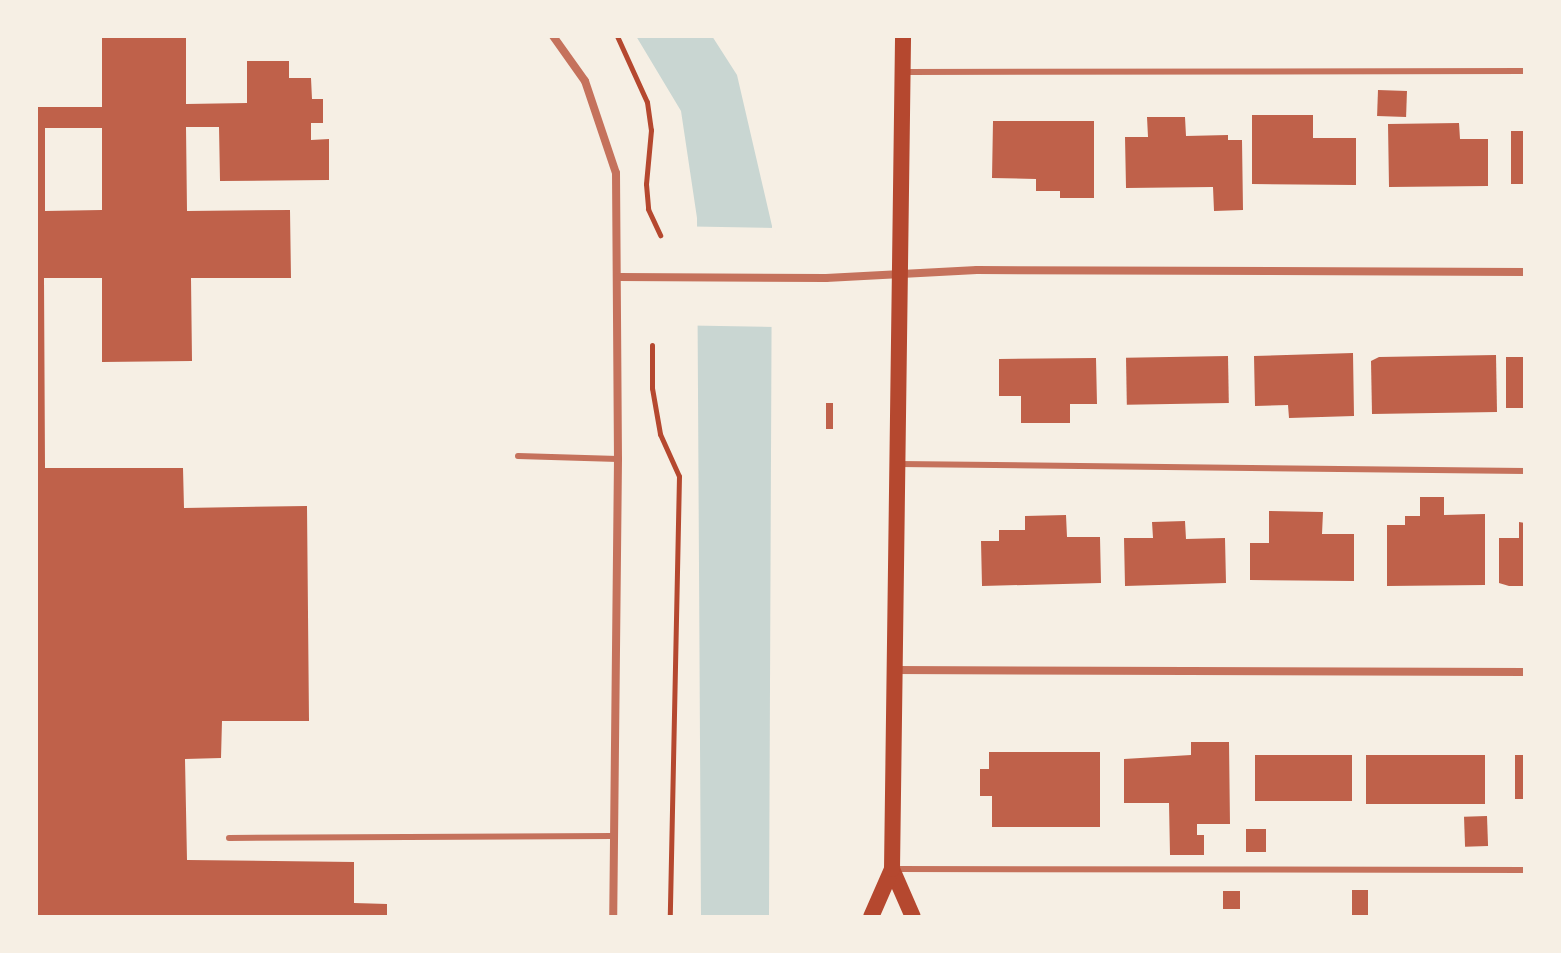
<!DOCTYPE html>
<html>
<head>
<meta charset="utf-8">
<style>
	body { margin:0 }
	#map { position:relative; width:1561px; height:953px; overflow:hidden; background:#f6efe4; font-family:"Golos Text",sans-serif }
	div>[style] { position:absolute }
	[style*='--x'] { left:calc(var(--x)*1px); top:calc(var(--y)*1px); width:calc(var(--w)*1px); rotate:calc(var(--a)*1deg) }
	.water>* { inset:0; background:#c9d6d2 }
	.pier>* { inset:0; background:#f6efe4; transform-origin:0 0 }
	.building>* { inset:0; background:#bf614a; transform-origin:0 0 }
	.path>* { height:5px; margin:-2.5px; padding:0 2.5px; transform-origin:2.5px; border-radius:2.5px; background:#b5482f }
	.service>* { height:6px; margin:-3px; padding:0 3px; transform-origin:3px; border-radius:3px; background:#c5725c }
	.minor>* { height:8px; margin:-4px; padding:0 4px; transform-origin:4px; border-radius:4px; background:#c5725c }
	.secondary>* { height:16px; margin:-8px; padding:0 8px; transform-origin:8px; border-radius:8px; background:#b5482f }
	span { translate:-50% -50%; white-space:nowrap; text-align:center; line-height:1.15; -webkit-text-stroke:7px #f6efe4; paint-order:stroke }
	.frame { position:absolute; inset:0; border:38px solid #f6efe4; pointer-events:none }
</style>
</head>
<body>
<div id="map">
	<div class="water">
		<div style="clip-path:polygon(636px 36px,712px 36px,737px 75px,772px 226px,769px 917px,701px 917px,697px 218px,681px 111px)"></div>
	</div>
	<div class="pier">
		<div style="left:776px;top:228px;width:99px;height:83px;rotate:91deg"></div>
	</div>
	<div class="building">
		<div style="clip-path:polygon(evenodd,102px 36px,186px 36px,186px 104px,247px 103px,247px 61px,289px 61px,289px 78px,311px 78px,312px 99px,323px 99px,323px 123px,311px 123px,311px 140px,329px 139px,329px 180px,220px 181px,219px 127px,186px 127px,187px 211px,290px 210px,291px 278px,191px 278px,192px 361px,102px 362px,102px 278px,44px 278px,45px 468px,183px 468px,184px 508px,307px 506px,309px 721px,222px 721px,221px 758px,185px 759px,187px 860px,354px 862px,354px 903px,387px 904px,387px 917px,36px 917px,36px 107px,102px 107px,102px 36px,45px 128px,102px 128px,102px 210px,45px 211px,45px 128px)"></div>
		<div style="left:1378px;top:90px;width:29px;height:26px;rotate:2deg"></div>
		<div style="clip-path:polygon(1252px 115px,1313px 115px,1313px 138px,1356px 138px,1356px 185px,1252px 184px)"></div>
		<div style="clip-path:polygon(1147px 117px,1185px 117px,1186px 136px,1228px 135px,1228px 140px,1242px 140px,1243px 210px,1214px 211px,1213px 187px,1126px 188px,1125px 137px,1148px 137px)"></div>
		<div style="clip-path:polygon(993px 121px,1094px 121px,1094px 198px,1060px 198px,1060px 191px,1036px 191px,1036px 179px,992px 178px)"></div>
		<div style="clip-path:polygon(1459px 123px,1460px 139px,1488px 139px,1488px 186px,1389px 187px,1388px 124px)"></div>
		<div style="left:1511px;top:131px;width:14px;height:53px"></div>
		<div style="clip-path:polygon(1353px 353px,1354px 416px,1289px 418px,1288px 405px,1255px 406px,1254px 356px)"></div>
		<div style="clip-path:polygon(1496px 355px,1497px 412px,1372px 414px,1371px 361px,1379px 357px)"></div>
		<div style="left:1228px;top:356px;width:47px;height:102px;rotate:89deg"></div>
		<div style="left:1506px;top:357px;width:19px;height:51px"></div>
		<div style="clip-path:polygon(1096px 358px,1097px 404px,1070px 404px,1070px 423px,1021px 423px,1021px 396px,999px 396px,999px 359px)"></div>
		<div style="left:826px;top:403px;width:7px;height:26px"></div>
		<div style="clip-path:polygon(1420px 497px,1444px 497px,1444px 515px,1485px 514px,1485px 585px,1387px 586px,1387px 525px,1405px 525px,1405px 516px,1420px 516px)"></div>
		<div style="clip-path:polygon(1269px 511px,1323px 512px,1322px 534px,1354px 534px,1354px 581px,1250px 580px,1250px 543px,1269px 543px)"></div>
		<div style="clip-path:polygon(1066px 515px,1067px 537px,1100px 537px,1101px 583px,982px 586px,981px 541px,999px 541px,999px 530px,1025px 530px,1025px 516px)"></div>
		<div style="clip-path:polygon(1185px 521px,1186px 539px,1225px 538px,1226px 583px,1125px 586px,1124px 538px,1153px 538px,1152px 522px)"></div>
		<div style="clip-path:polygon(1519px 522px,1525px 523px,1525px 586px,1509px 586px,1499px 583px,1499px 538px,1519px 538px)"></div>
		<div style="clip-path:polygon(1191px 742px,1229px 742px,1230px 824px,1197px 824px,1197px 835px,1204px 835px,1204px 855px,1170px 855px,1169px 803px,1124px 803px,1124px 759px,1191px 755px)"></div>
		<div style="clip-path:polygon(989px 752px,1100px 752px,1100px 827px,992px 827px,992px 796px,980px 796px,980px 769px,989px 769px)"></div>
		<div style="left:1255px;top:755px;width:97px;height:46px"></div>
		<div style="left:1366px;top:755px;width:119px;height:49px"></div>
		<div style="left:1515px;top:755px;width:10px;height:44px"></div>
		<div style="left:1487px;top:816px;width:30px;height:23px;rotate:88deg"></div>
		<div style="left:1246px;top:829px;width:20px;height:23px"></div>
		<div style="left:1352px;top:890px;width:16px;height:25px"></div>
		<div style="left:1223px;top:891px;width:17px;height:18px"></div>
	</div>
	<div class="path">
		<div style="--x:617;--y:36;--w:72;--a:65.6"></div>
		<div style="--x:647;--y:102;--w:28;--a:82"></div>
		<div style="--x:651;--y:130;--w:54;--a:95.3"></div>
		<div style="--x:646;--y:184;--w:25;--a:85"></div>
		<div style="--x:648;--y:209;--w:29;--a:65"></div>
		<div style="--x:652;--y:345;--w:43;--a:90"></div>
		<div style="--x:652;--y:388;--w:47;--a:80.1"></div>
		<div style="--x:660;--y:434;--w:46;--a:65.7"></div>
		<div style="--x:679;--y:476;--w:441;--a:91.2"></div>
	</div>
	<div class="service">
		<div style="--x:906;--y:72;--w:619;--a:-0.09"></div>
		<div style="--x:518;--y:456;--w:100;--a:1.7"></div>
		<div style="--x:899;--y:464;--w:626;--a:0.64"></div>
		<div style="--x:229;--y:838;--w:384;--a:-0.3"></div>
		<div style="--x:895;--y:869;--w:630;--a:0.09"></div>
	</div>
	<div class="minor">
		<div style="--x:553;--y:36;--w:55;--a:54.6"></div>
		<div style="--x:585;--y:81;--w:97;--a:71.4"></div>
		<div style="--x:616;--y:173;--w:286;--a:89.6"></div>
		<div style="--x:618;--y:459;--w:458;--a:90.6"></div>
		<div style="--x:618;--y:277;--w:208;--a:0.3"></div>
		<div style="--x:826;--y:278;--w:151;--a:-3"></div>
		<div style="--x:977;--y:270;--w:548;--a:0.21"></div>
		<div style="--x:895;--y:670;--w:630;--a:0.18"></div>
	</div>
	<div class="secondary">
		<div style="--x:892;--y:869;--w:52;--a:66.4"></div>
		<div style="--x:871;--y:917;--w:52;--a:-66.4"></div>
		<div style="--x:892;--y:869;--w:833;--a:-89.24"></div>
	</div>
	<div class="frame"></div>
</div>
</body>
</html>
